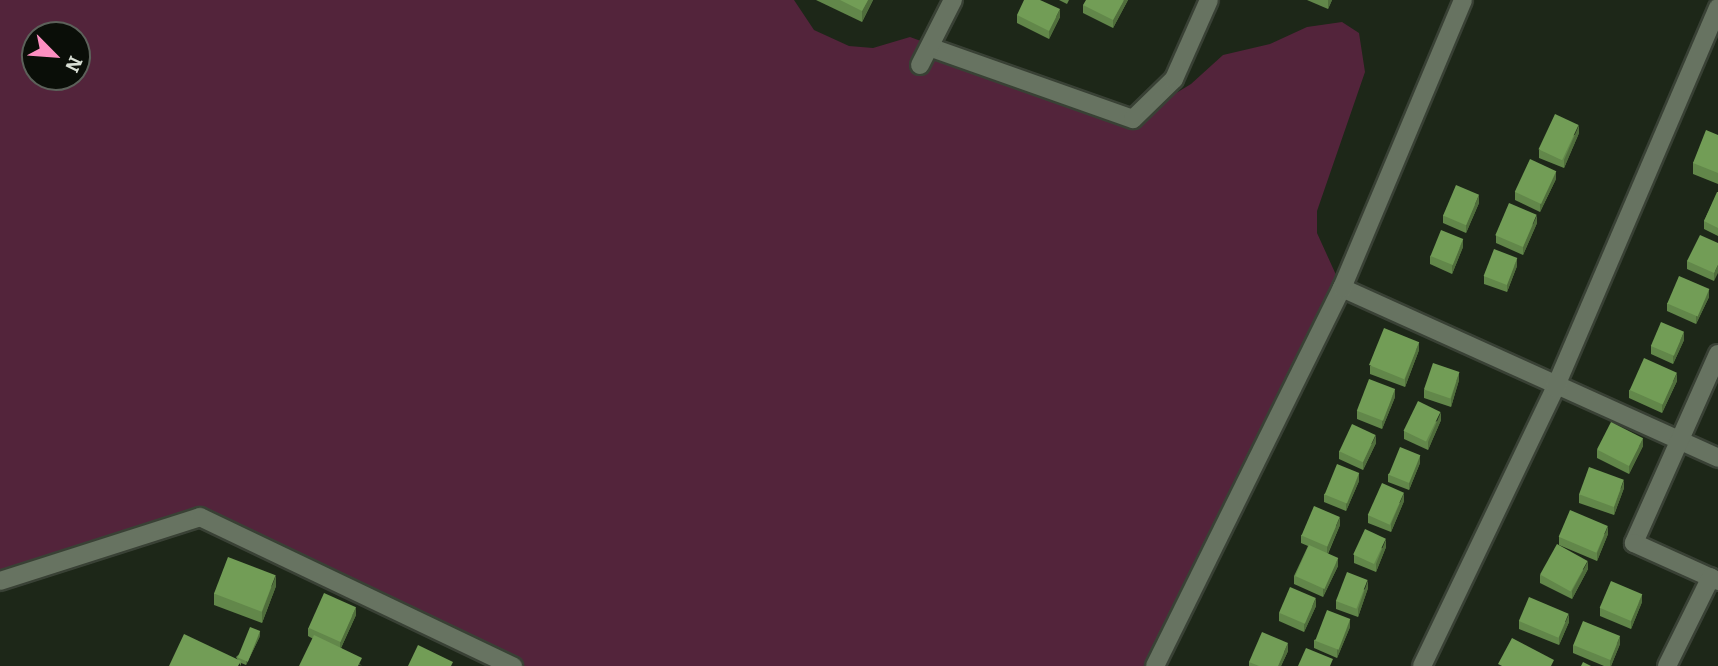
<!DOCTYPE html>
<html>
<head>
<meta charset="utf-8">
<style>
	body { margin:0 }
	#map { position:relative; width:1718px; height:666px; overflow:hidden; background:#1d2718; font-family:Bitter,serif }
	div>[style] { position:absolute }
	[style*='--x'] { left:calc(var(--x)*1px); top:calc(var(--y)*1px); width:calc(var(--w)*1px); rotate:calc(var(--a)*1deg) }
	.green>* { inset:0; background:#53243b }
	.roads { filter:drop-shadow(2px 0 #394135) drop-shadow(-2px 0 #394135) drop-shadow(0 2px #394135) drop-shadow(0 -2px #394135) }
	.street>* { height:18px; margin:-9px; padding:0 9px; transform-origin:9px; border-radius:9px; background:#677361 }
	.wall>* { inset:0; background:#62874a }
	.shaded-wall>* { inset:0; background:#506e3c }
	.building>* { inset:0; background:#729d56; transform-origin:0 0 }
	span { translate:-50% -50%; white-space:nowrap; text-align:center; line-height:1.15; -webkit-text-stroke:7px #0a0e08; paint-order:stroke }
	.north { position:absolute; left:21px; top:21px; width:70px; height:70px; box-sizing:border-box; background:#0a0e08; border:2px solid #5c615a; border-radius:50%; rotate:115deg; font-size:19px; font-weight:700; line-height:28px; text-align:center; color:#d8ded4 }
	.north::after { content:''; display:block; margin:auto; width:24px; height:32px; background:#fd8fc1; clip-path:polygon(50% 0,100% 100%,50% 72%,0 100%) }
</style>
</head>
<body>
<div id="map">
	<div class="green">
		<div style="clip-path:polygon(evenodd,0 0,794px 0,814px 30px,849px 46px,873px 48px,910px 37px,1133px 119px,1191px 84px,1223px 55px,1270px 44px,1307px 27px,1342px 22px,1359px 33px,1365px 72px,1317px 211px,1317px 233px,1342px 288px,1155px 666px,513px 666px,200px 517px,0 581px,0 0,35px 35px,77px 35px,77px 77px,35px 77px,35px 35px)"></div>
	</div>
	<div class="roads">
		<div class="street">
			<div style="--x:932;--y:48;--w:213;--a:19.5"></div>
			<div style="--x:1133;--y:119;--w:57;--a:-44.3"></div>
			<div style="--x:1174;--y:79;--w:86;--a:-66.1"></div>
			<div style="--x:920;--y:65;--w:73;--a:-63.1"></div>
			<div style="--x:1342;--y:288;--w:413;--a:24.3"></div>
			<div style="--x:1718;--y:354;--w:207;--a:114"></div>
			<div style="--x:1634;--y:543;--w:92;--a:24.3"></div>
			<div style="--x:0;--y:581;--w:210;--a:-17.7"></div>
			<div style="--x:200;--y:517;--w:347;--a:25.5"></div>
			<div style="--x:1155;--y:666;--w:422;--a:-63.7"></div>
			<div style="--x:1342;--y:288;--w:312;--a:-67.2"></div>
			<div style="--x:1422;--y:666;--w:308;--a:-64.4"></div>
			<div style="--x:1555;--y:388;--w:414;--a:-66.8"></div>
			<div style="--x:1667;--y:666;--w:99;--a:-63.7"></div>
		</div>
	</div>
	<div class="wall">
		<div style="clip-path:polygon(816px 0,873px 0,862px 22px)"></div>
		<div style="clip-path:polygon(1059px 0,1069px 0,1067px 4px)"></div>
		<div style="clip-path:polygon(1128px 0,1113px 28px,1083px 13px,1083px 5px)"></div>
		<div style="clip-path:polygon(1307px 0,1332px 0,1328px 9px)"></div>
		<div style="clip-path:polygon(1017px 15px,1060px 17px,1049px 39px,1017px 23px)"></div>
		<div style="clip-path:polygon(1579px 133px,1564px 168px,1539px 158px,1539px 150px)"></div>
		<div style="clip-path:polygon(1718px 135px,1718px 184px,1693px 174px,1693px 163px)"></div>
		<div style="clip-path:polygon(1556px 179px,1540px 212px,1515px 200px,1515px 192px)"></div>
		<div style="clip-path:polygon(1718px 192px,1718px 236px,1704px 229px,1704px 221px)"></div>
		<div style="clip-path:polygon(1479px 203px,1466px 233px,1443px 223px,1443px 215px)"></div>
		<div style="clip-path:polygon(1537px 223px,1523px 255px,1496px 243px,1496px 235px)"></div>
		<div style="clip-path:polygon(1718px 243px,1714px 281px,1687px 269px,1687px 261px)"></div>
		<div style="clip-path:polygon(1463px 247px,1452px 274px,1430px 264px,1430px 256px)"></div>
		<div style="clip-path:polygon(1517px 266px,1507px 292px,1484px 284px,1484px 276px)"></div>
		<div style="clip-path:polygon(1709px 297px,1696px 324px,1667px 311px,1667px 303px)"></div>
		<div style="clip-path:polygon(1684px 340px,1673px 364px,1651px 354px,1651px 346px)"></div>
		<div style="clip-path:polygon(1419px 350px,1405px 387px,1370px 374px,1370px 366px)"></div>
		<div style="clip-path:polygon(1459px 380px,1451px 407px,1424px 398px,1424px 390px)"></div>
		<div style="clip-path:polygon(1677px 381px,1662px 413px,1629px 398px,1629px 390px)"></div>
		<div style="clip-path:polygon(1395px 397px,1382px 429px,1357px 419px,1357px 411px)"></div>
		<div style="clip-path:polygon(1441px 420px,1428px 450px,1404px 439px,1404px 431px)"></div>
		<div style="clip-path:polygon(1376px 443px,1363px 470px,1339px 459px,1339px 451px)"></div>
		<div style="clip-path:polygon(1643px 446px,1629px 474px,1597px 458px,1597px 450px)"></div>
		<div style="clip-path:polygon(1420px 463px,1409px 490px,1388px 482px,1388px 474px)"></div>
		<div style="clip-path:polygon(1359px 481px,1346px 511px,1324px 502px,1324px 494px)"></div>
		<div style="clip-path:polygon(1624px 488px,1614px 515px,1579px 503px,1579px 494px)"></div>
		<div style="clip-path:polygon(1404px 501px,1391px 532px,1368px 523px,1368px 515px)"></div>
		<div style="clip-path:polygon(1340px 525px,1328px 554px,1338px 566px,1323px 597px,1294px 584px,1294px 576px,1308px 546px,1301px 543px,1301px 535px)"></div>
		<div style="clip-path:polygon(1608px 534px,1597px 561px,1559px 545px,1559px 537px)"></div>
		<div style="clip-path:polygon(1386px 547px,1376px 572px,1354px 563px,1354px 555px)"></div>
		<div style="clip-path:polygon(1588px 569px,1572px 599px,1540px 583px,1540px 575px)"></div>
		<div style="clip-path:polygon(276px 586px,262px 623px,214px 605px,214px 593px)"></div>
		<div style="clip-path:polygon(1368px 588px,1358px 617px,1336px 609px,1336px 601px)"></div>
		<div style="clip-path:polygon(1642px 602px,1631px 629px,1600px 616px,1600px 608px)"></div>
		<div style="clip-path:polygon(1316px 606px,1304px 632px,1279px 621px,1279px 613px)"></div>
		<div style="clip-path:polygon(356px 615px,341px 648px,362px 666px,308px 636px,308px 628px)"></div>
		<div style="clip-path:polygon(1519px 621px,1569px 622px,1559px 645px,1519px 629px)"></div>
		<div style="clip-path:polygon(1350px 627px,1337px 658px,1314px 648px,1314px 640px)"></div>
		<div style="clip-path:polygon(260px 636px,246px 665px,241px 663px,241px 666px,236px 657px)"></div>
		<div style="clip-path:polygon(1620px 644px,1611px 666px,1604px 666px,1573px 653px,1573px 645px)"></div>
		<div style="clip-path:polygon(1288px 651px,1281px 666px,1249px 666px,1249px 662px)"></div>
	</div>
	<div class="shaded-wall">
		<div style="clip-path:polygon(868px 0,873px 0,862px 22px,862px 11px)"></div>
		<div style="clip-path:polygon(1124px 0,1128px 0,1113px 28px,1113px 20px)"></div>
		<div style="clip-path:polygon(1328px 0,1332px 0,1328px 9px)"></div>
		<div style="clip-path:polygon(1060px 9px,1060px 17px,1049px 39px,1049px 31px)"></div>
		<div style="clip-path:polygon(1579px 125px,1579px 133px,1564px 168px,1564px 160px)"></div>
		<div style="clip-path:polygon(1556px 171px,1556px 179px,1540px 212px,1540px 204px)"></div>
		<div style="clip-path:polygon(1479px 195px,1479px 203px,1466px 233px,1466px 225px)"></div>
		<div style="clip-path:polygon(1537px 215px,1537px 223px,1523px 255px,1523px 247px)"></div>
		<div style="clip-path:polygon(1463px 239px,1463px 247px,1452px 274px,1452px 266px)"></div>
		<div style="clip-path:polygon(1517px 258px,1517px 266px,1507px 292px,1507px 284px)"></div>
		<div style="clip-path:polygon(1718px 265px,1718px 273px,1714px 281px,1714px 273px)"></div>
		<div style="clip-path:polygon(1709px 289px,1709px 297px,1696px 324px,1696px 316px)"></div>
		<div style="clip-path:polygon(1684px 332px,1684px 340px,1673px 364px,1673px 356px)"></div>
		<div style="clip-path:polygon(1419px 342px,1419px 350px,1405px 387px,1405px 379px)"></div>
		<div style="clip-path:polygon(1459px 372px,1459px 380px,1451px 407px,1451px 399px)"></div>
		<div style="clip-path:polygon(1677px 373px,1677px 381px,1662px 413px,1662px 405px)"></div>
		<div style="clip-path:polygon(1395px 389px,1395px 397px,1382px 429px,1382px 421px)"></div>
		<div style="clip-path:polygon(1441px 412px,1441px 420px,1428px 450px,1428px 442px)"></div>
		<div style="clip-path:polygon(1376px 435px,1376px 443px,1363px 470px,1363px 462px)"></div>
		<div style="clip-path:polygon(1643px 438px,1643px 446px,1629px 474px,1629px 466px)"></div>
		<div style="clip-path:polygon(1420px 455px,1420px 463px,1409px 490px,1409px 482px)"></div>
		<div style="clip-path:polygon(1359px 473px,1359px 481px,1346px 511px,1346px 503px)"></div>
		<div style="clip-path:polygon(1624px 480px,1624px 488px,1614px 515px,1614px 507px)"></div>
		<div style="clip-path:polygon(1404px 493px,1404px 501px,1391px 532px,1391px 524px)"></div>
		<div style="clip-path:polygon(1340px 517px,1340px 525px,1327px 555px,1327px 547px)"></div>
		<div style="clip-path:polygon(1608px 526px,1608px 534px,1597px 561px,1597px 553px)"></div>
		<div style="clip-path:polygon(1386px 539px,1386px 547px,1376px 572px,1376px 564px)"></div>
		<div style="clip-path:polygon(1338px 558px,1338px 566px,1323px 597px,1323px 589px)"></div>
		<div style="clip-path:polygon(1588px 561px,1588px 569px,1572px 599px,1572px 591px)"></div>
		<div style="clip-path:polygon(276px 575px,276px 586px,262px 623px,262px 612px)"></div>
		<div style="clip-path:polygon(1368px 580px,1368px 588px,1358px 617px,1358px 609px)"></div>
		<div style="clip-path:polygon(1642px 594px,1642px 602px,1631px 629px,1631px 621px)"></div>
		<div style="clip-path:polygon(1316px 598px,1316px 606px,1304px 632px,1304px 624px)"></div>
		<div style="clip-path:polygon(356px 607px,356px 615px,340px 650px,340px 642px)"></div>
		<div style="clip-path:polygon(1569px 614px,1569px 622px,1559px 645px,1559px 637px)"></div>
		<div style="clip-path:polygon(1350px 619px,1350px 627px,1337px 658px,1337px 650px)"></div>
		<div style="clip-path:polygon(260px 631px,260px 636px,246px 665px,246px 661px)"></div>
		<div style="clip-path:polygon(1620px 636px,1620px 644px,1611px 666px,1610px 666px,1610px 661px)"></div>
		<div style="clip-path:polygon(1288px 643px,1288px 651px,1281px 666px,1278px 666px)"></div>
	</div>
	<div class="building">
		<div style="clip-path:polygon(840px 0,868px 0,862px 11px)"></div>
		<div style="clip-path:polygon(1024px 0,1040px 0,1060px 9px,1049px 31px,1017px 15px)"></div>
		<div style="clip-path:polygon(1086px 0,1124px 0,1113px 20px,1083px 5px)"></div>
		<div style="left:1555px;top:114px;width:26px;height:39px;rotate:25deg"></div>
		<div style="clip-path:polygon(1706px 130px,1718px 135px,1718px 173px,1693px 163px)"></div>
		<div style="left:1530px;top:159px;width:29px;height:36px;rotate:25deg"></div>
		<div style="left:1456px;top:185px;width:25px;height:33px;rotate:23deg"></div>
		<div style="clip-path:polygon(1717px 192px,1718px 192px,1718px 228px,1704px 221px)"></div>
		<div style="left:1509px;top:203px;width:30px;height:35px;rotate:23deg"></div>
		<div style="left:1441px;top:230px;width:24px;height:28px;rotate:22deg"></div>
		<div style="clip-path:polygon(1700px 235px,1718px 243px,1718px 265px,1714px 273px,1687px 261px)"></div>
		<div style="left:1494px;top:249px;width:25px;height:29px;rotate:21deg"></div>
		<div style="left:1679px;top:276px;width:33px;height:30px;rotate:23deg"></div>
		<div style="left:1661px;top:322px;width:25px;height:26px;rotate:23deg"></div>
		<div style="left:1384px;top:328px;width:38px;height:40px;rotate:22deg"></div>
		<div style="left:1644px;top:358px;width:36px;height:35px;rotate:24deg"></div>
		<div style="left:1433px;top:363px;width:28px;height:28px;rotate:19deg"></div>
		<div style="left:1369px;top:379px;width:28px;height:34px;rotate:21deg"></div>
		<div style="left:1418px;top:401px;width:25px;height:33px;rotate:26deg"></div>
		<div style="left:1611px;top:422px;width:36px;height:31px;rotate:27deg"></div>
		<div style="left:1352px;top:424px;width:26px;height:30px;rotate:25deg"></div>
		<div style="left:1400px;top:447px;width:22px;height:30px;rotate:22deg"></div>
		<div style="left:1337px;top:464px;width:24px;height:33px;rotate:22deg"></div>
		<div style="left:1589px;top:467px;width:37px;height:29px;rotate:20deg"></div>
		<div style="left:1382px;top:483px;width:24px;height:35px;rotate:24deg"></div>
		<div style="left:1314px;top:506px;width:28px;height:32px;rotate:23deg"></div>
		<div style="left:1570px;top:510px;width:41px;height:29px;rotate:23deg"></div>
		<div style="left:1365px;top:529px;width:23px;height:28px;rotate:25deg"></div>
		<div style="left:1557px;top:544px;width:35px;height:35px;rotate:29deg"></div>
		<div style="left:1309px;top:545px;width:32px;height:34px;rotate:24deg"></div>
		<div style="left:228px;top:557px;width:51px;height:39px;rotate:21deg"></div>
		<div style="left:1347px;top:572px;width:22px;height:31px;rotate:21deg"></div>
		<div style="left:1611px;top:581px;width:34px;height:29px;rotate:23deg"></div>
		<div style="left:1290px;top:587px;width:28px;height:28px;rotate:23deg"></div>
		<div style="left:324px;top:593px;width:35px;height:38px;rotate:24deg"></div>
		<div style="left:1529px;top:597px;width:43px;height:26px;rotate:23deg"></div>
		<div style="left:1327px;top:610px;width:25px;height:33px;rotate:21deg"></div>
		<div style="left:1583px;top:621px;width:40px;height:26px;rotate:22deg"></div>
		<div style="left:250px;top:627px;width:11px;height:33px;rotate:22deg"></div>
		<div style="clip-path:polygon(1262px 632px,1288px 643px,1278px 666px,1259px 666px,1249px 662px)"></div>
		<div style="clip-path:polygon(184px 634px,241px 661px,238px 666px,169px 666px)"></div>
		<div style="clip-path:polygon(314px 635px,362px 658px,358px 666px,299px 666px)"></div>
		<div style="clip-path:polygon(1512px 638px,1554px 660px,1551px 666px,1502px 666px,1498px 664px)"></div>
		<div style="clip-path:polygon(418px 645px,453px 662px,451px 666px,408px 666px)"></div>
		<div style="clip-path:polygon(1306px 648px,1333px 659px,1330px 666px,1298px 666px)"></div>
		<div style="clip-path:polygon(1583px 662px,1591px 666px,1581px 666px)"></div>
	</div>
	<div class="north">N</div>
</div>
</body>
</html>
